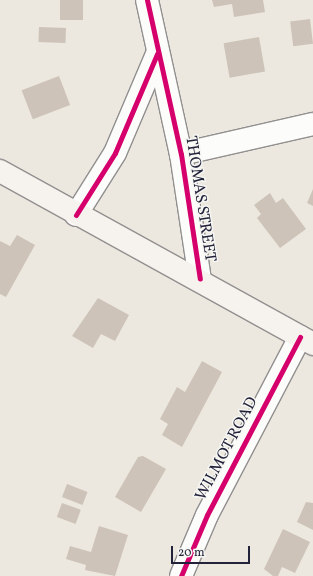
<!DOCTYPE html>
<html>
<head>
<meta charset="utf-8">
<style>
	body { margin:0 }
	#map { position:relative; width:313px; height:576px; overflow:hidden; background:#ece8df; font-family:Vollkorn,serif }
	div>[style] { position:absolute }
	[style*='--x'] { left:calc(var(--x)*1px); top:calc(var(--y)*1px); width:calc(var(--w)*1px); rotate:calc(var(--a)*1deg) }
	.building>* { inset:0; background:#cec3b9; transform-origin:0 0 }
	.roads { filter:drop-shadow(1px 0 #918f8f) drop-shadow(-1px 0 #918f8f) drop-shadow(0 1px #918f8f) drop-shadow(0 -1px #918f8f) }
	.minor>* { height:22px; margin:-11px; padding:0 11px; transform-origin:11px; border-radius:11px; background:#fcfcfa }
	.secondary>* { height:22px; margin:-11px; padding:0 11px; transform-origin:11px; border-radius:11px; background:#f6f2ed }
	.cycleway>* { height:5px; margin:-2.5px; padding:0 2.5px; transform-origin:2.5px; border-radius:2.5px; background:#d6006c }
	span { translate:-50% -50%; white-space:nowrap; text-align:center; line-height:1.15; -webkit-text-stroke:3px #f6f6f2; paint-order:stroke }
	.street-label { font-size:16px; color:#22223b }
	.scale { position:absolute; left:171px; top:546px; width:79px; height:18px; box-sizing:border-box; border:2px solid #22223b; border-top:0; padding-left:5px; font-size:12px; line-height:14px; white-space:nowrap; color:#22223b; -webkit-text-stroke:3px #f6f6f2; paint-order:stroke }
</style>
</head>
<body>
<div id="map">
	<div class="building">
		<div style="left:60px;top:0;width:23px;height:20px"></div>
		<div style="clip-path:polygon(212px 0,263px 0,265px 12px,234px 17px,232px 4px,214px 7px)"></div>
		<div style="left:310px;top:19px;width:25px;height:20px;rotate:83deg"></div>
		<div style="left:39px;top:27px;width:27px;height:15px;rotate:2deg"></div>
		<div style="left:259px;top:37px;width:35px;height:36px;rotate:80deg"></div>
		<div style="left:59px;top:76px;width:31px;height:40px;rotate:69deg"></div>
		<div style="clip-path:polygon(313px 189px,313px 206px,307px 203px)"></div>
		<div style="clip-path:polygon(270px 193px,276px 203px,283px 198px,306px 229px,280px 248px,257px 218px,261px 214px,254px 205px)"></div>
		<div style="clip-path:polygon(17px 235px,35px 245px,6px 297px,0 294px,0 241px,10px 246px)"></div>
		<div style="clip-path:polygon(98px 298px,129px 315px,115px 341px,101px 334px,93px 348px,72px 336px)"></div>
		<div style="clip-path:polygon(202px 361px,222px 372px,182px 447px,162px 435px,168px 424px,160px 419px,177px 387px,185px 392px)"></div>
		<div style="clip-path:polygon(143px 456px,166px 469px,141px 512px,115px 497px,138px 457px)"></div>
		<div style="left:67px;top:484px;width:22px;height:14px;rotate:21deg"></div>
		<div style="clip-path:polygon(306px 502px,313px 503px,313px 530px,297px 522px)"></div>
		<div style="left:62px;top:503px;width:20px;height:15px;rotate:20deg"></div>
		<div style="clip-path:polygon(99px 526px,128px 535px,115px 576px,85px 570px,86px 565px,66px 559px,70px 546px,91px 552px)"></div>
		<div style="clip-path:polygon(283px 529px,310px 542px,295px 573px,282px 567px,278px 576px,273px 576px,264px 569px)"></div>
	</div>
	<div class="roads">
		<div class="minor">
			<div style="--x:147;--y:0;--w:158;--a:77.6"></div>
			<div style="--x:181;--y:154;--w:126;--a:81.4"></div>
			<div style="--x:181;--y:154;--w:135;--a:-12.8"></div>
			<div style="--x:76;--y:215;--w:73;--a:-57.8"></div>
			<div style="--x:115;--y:153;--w:108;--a:-67"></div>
			<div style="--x:181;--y:576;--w:66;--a:-66.9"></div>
			<div style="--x:207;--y:515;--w:201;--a:-62.4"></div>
		</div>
		<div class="secondary">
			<div style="--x:0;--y:171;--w:358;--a:28.9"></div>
		</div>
	</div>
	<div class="cycleway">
		<div style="--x:147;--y:0;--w:158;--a:77.6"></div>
		<div style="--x:181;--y:154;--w:126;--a:81.4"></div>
		<div style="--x:76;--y:215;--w:73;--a:-57.8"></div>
		<div style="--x:115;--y:153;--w:108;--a:-67"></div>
		<div style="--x:181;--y:576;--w:66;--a:-66.9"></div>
		<div style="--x:207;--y:515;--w:201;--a:-62.4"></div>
	</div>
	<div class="street-label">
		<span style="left:200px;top:199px;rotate:81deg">THOMAS STREET</span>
		<span style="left:227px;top:449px;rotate:-62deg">WILMOT ROAD</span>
	</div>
	<div class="scale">20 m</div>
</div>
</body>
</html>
